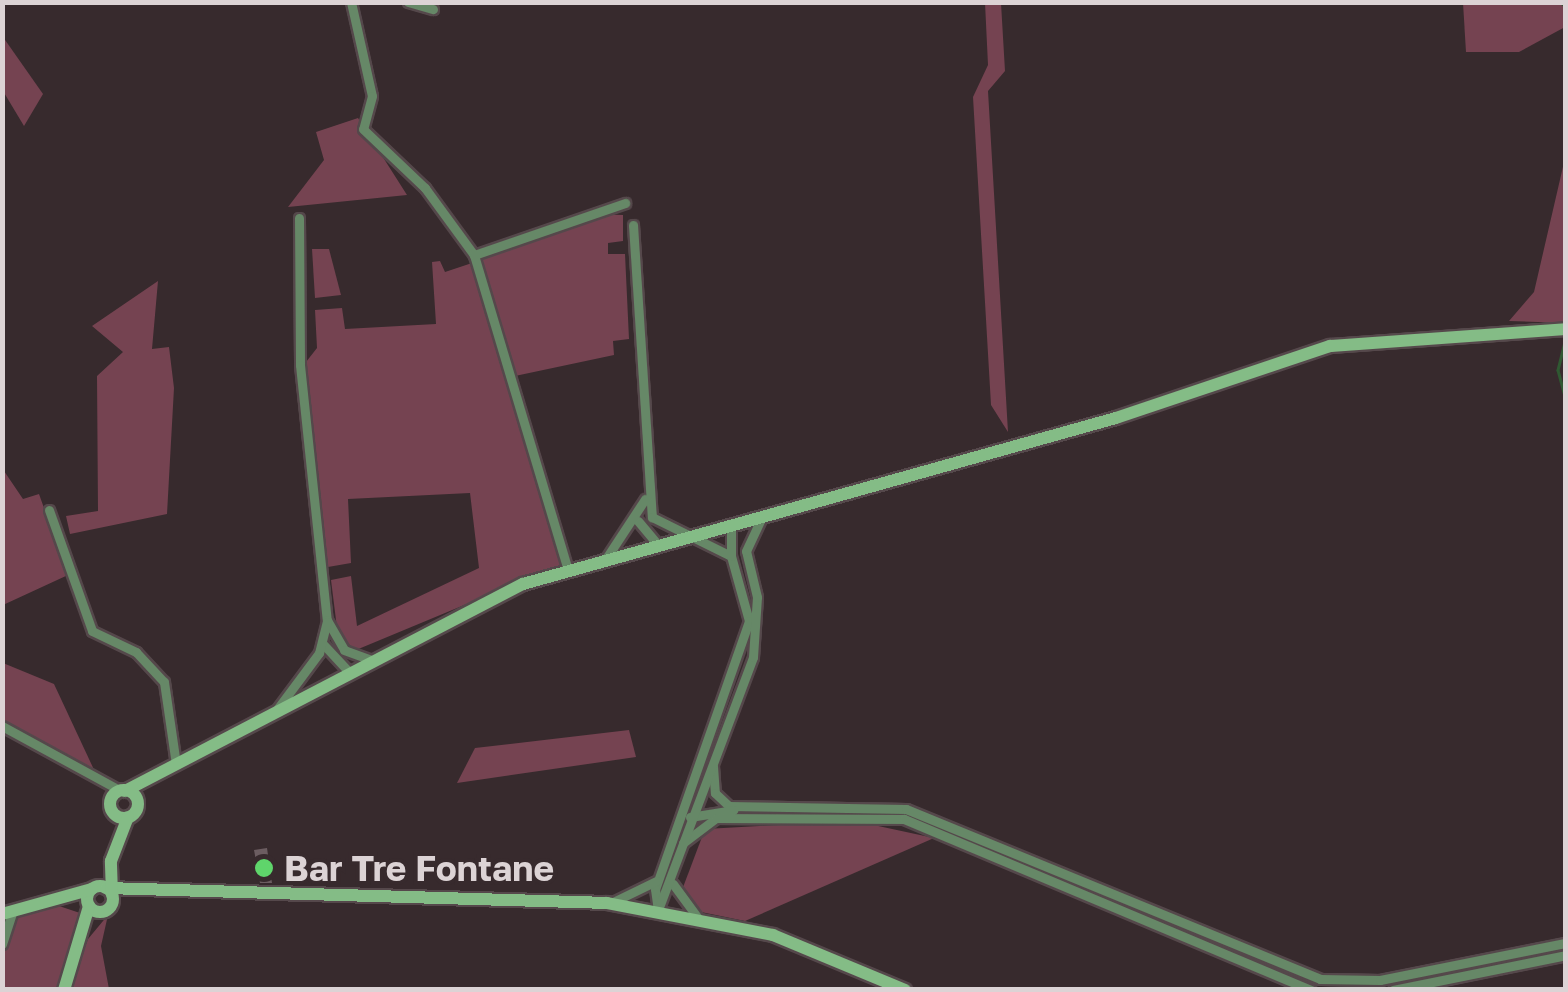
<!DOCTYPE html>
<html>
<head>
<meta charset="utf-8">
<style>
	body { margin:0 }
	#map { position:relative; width:1568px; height:992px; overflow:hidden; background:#372a2d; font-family:"Golos Text",sans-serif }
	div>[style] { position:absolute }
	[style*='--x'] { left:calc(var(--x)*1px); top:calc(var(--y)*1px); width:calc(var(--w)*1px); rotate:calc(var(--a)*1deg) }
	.green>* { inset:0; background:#754351 }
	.stream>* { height:2.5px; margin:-1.25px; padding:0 1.25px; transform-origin:1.25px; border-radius:1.25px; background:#2f5932 }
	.building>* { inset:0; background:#6c5d61 }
	.roads { filter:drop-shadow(2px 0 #55484b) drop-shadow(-2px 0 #55484b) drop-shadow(0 2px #55484b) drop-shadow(0 -2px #55484b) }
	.street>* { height:9px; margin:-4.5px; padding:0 4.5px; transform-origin:4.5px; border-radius:4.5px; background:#668867 }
	.secondary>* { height:12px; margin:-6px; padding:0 6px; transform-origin:6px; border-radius:6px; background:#84bc86 }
	.secondary>.ring { margin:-6px; padding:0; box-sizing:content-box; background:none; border:12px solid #84bc86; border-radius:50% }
	.dots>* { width:28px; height:28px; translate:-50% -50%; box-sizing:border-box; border:5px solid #372a2d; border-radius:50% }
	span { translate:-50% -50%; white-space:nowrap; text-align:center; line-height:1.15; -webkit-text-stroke:8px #372a2d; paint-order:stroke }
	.poi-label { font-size:35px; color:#dcd3d5; font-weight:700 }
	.left { translate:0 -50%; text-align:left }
	.frame { position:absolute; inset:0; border:5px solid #dcd3d5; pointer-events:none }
</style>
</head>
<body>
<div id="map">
	<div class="green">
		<div style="clip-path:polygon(985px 3px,1001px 3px,1005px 71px,988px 91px,1008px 432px,991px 405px,973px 97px,988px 65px)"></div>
		<div style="clip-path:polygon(1463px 3px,1565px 3px,1565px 27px,1519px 52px,1466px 52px)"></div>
		<div style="clip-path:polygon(3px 37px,43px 94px,24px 126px,3px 91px)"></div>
		<div style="clip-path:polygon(358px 118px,407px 195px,288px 207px,324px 160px,316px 132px)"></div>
		<div style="clip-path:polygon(1565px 158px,1565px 323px,1509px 321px,1534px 292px)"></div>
		<div style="clip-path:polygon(589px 214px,623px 215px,623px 241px,608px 243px,608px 254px,625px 254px,629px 339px,613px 341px,614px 355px,515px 376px,479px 258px)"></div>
		<div style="clip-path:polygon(312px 249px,329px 249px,341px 295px,315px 298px)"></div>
		<div style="clip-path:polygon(440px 261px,445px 272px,475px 262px,563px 564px,356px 650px,338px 636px,331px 580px,351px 576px,357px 626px,479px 568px,470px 493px,348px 499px,351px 563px,328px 567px,306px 362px,317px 348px,315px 310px,342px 308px,345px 329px,436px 324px,432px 262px)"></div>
		<div style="clip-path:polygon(158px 281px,152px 349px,169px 347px,174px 388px,167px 514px,70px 534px,66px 516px,98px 511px,97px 376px,123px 352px,92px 326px)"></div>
		<div style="clip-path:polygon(2px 468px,23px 499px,39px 494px,68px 575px,3px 605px)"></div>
		<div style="clip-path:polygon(3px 663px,54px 684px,96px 774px,3px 720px)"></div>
		<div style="clip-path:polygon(629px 730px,636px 757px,457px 783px,475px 748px)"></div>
		<div style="clip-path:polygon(855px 821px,934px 838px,745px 921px,701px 912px,682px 890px,705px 829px)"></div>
		<div style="clip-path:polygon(56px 905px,83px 914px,59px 989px,3px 989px,2px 953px,18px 914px)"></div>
		<div style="clip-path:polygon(108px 915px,101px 946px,109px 989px,69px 990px,88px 939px)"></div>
	</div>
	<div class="stream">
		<div style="--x:1560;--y:2;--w:7;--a:34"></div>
		<div style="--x:1566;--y:338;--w:33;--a:104"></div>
		<div style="--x:1558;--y:370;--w:30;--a:75"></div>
	</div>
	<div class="building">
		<div style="clip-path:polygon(267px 848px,272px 883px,260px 883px,254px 850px)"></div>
	</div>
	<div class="roads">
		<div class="street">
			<div style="--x:351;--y:2;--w:96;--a:77.4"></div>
			<div style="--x:372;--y:96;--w:34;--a:105"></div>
			<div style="--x:363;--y:129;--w:86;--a:43.6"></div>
			<div style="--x:425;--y:188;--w:83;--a:53.8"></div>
			<div style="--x:474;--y:255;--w:330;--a:73.4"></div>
			<div style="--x:408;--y:2;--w:26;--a:16"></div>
			<div style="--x:299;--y:218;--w:147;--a:89.6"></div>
			<div style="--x:300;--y:365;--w:256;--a:84"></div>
			<div style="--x:327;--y:620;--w:34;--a:60"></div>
			<div style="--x:344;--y:650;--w:27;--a:20"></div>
			<div style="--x:633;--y:225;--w:293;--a:86.3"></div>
			<div style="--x:652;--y:517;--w:88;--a:26.3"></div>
			<div style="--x:731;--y:556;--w:67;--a:74.5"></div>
			<div style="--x:749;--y:621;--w:284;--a:109.3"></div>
			<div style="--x:655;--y:889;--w:21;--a:82"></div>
			<div style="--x:474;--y:255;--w:160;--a:-19"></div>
			<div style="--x:49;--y:510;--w:128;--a:70.4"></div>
			<div style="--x:92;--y:631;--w:49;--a:25.5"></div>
			<div style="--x:136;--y:652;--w:41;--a:47"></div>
			<div style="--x:164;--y:682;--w:83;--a:81.7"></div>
			<div style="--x:638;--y:521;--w:31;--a:50"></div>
			<div style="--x:731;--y:526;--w:30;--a:90"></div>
			<div style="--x:605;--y:560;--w:73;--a:-56.7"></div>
			<div style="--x:323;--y:644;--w:35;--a:47"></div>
			<div style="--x:278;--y:708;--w:69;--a:-53.3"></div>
			<div style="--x:319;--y:653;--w:32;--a:-76"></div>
			<div style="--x:2;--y:726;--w:136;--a:28.6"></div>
			<div style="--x:713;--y:766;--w:27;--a:86"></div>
			<div style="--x:715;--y:793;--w:19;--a:43"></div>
			<div style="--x:729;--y:806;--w:177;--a:1"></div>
			<div style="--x:906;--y:809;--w:448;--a:22.3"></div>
			<div style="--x:1320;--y:979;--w:60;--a:1"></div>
			<div style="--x:1380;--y:980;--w:190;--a:-11.3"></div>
			<div style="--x:690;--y:817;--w:44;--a:-9.2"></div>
			<div style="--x:683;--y:843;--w:41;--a:-37.1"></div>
			<div style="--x:716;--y:818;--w:188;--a:0.3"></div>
			<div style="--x:904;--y:819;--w:441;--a:22.8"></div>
			<div style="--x:673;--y:884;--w:42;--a:53.7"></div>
			<div style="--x:613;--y:902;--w:48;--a:-26"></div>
			<div style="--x:658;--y:910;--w:270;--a:-69.4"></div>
			<div style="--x:753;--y:657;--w:60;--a:-86.2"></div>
			<div style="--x:757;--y:597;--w:47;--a:-103.4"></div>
			<div style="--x:746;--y:551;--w:35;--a:-65"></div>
			<div style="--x:2;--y:944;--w:35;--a:-72"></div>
			<div style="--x:1393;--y:990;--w:177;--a:-11.4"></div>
		</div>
		<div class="secondary">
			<div class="ring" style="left:110px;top:790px;width:16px;height:16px"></div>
			<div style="--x:125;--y:791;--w:449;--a:-27.5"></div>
			<div style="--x:523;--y:584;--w:616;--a:-15.64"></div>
			<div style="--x:1116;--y:418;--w:226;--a:-18.6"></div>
			<div style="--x:1330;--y:346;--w:237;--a:-4.1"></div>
			<div class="ring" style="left:87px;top:886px;width:14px;height:14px"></div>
			<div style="--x:106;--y:888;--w:501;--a:1.71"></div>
			<div style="--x:607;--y:903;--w:169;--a:10.9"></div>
			<div style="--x:773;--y:935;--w:143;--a:22.6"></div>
			<div style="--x:112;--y:894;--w:33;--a:-92"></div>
			<div style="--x:111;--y:861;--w:47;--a:-68.9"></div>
			<div style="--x:2;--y:914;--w:93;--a:-15.5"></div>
			<div style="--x:64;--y:990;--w:88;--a:-73.4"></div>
		</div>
	</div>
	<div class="dots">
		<div style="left:264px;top:868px;background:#5fd56b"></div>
	</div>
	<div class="poi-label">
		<span class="left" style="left:284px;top:868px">Bar Tre Fontane</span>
	</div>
	<div class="frame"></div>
</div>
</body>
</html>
